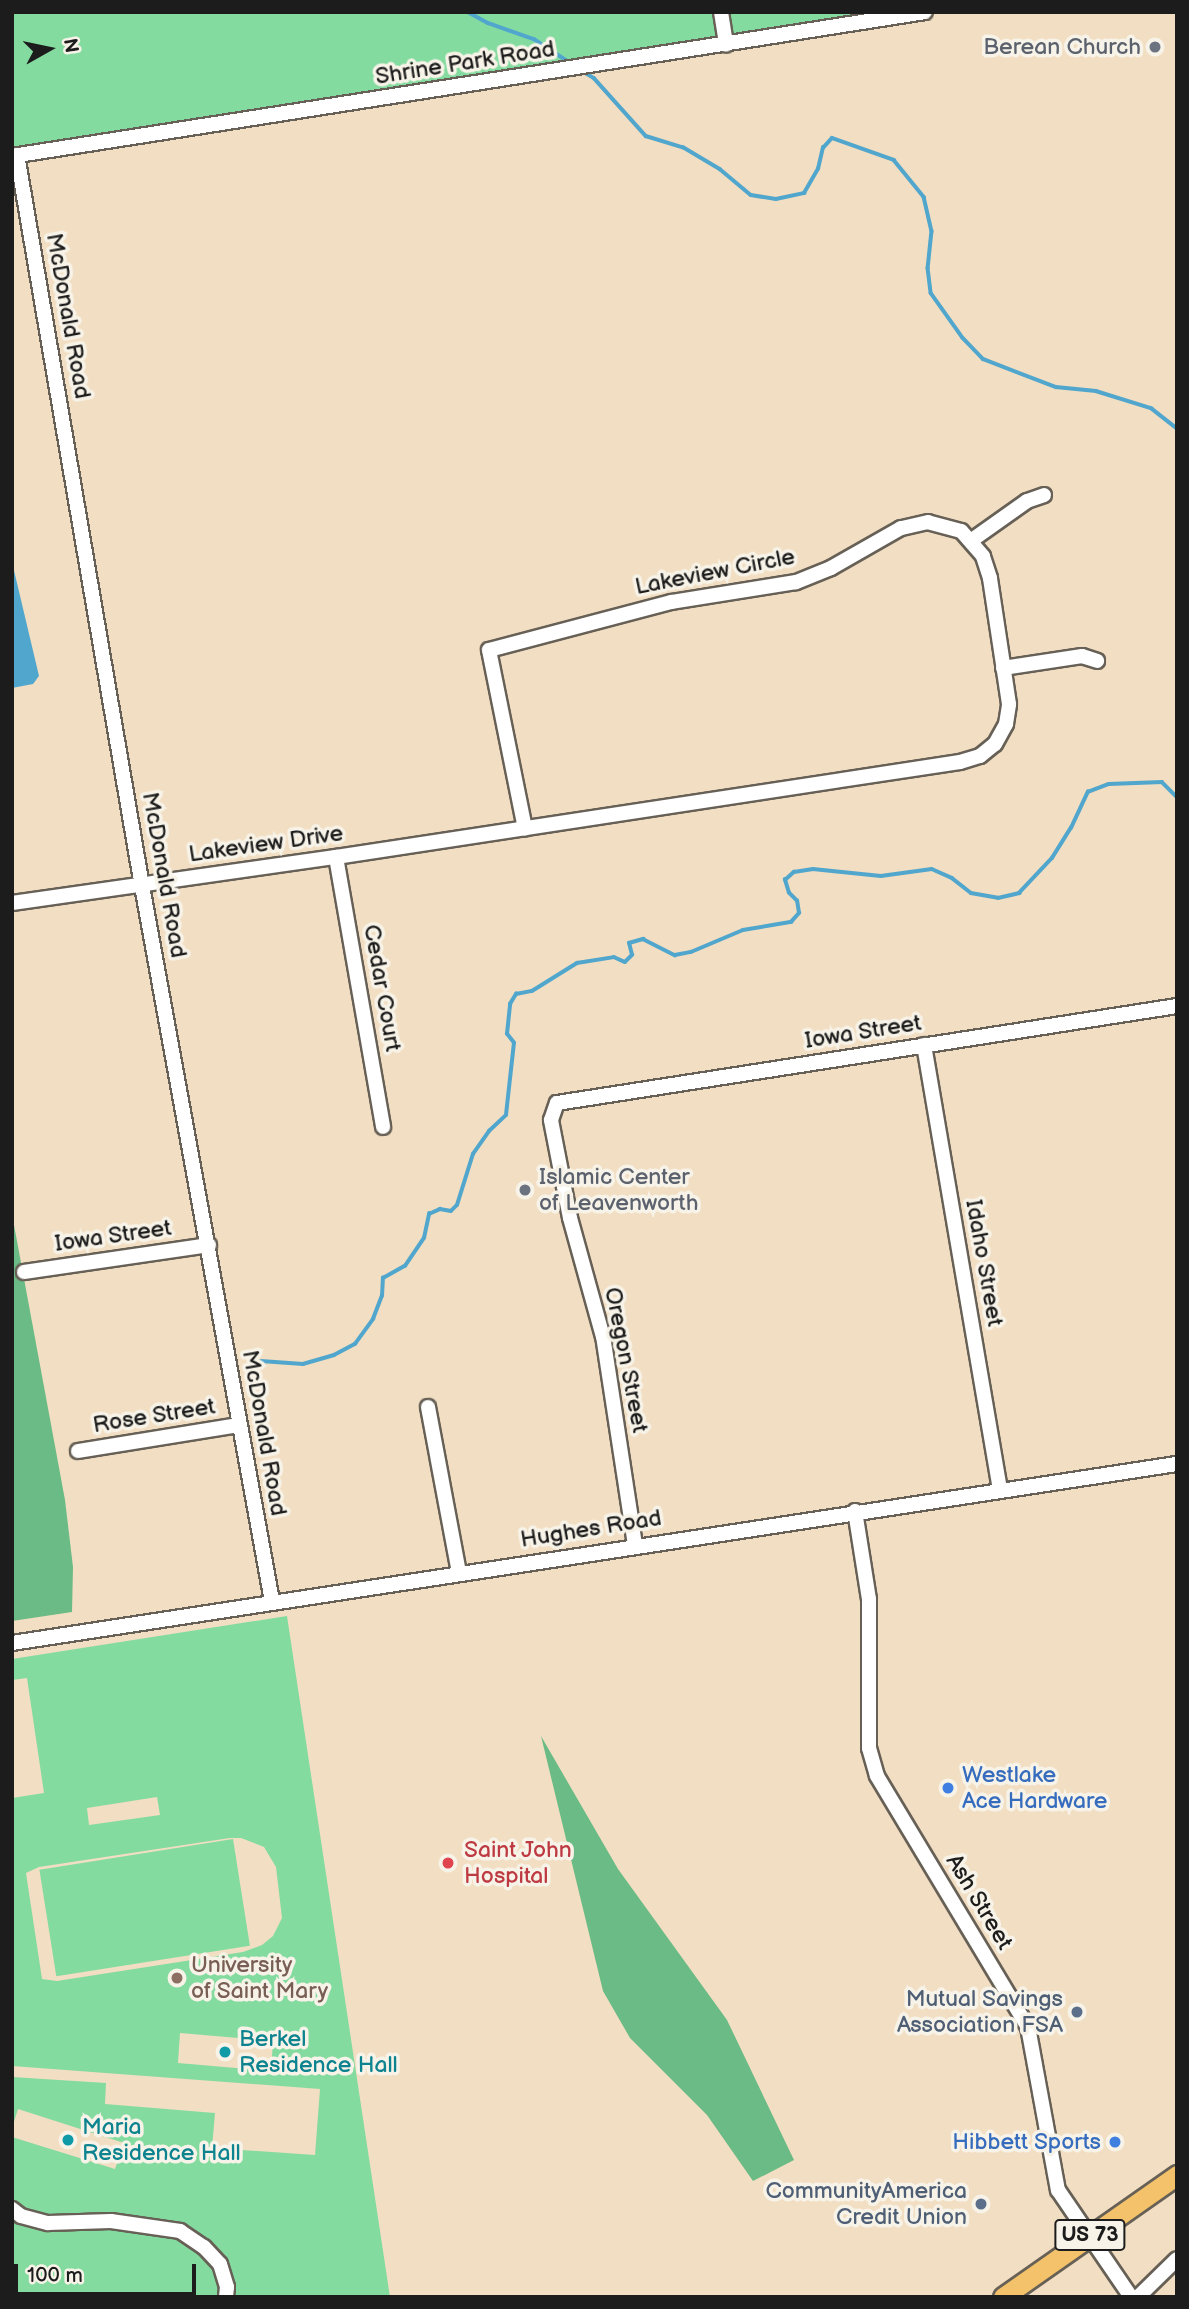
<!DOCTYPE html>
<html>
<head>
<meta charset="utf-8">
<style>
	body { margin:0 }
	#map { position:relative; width:1189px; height:2309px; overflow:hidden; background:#f2dec2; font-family:"Balsamiq Sans",sans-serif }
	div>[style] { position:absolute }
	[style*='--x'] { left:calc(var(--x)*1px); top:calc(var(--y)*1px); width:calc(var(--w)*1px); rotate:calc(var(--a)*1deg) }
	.green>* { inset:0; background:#84db9f; transform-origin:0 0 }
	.forest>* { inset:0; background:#6bbb86 }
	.water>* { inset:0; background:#50a6cc }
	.stream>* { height:3.5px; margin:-1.75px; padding:0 1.75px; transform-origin:1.75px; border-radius:1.75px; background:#50a6cc }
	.roads { filter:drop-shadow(2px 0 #676056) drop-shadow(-2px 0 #676056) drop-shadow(0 2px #676056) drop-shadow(0 -2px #676056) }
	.minor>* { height:14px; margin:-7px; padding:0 7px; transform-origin:7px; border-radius:7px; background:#fff }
	.highway>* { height:19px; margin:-9.5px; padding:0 9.5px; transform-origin:9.5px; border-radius:9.5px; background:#f3c26a }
	.dots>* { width:19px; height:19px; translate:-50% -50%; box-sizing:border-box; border:4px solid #f7f3e8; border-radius:50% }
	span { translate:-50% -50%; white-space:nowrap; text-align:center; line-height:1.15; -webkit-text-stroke:7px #f7f3e8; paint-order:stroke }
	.shield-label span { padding:2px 5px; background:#f7f3e8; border:2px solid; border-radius:5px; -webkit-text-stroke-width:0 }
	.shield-label { font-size:21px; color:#1c1c1c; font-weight:700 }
	.worship-label { font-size:23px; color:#5b616d }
	.right { translate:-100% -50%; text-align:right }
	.left { translate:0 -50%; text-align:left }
	.street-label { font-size:23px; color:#1c1c1c }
	.shop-label { font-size:23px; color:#366cbe }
	.health-label { font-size:23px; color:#be3a42 }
	.education-label { font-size:23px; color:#785e54 }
	.service-label { font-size:23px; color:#4e5e75 }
	.culture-label { font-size:23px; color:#0d838f }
	.frame { position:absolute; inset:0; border:14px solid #1c1c1c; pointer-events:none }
	.north { position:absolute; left:14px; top:14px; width:70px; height:70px; -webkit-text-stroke:5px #f7f3e8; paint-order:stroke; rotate:81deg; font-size:19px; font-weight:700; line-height:28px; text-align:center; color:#1c1c1c }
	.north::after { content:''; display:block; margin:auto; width:24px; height:32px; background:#1c1c1c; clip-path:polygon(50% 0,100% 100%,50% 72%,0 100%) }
	.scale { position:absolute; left:14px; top:2264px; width:182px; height:32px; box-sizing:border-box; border:4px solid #1c1c1c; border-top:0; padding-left:9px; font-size:21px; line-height:24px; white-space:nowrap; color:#1c1c1c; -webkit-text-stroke:5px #f7f3e8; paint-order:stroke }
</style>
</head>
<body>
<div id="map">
	<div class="green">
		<div style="clip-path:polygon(12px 12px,930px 12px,12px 156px)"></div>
		<div style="clip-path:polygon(evenodd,287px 1616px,390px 2297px,12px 2297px,12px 2137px,115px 2169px,124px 2143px,18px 2109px,12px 2128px,12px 2077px,106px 2083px,105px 2104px,215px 2113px,212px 2148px,315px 2155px,320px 2089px,12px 2066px,12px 1798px,44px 1793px,27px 1678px,12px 1680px,12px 1659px,287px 1616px,157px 1797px,160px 1815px,89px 1825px,87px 1808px,157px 1797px,287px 1616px,230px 1838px,241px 1838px,264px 1847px,276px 1867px,282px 1918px,273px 1936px,262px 1945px,243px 1952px,57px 1981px,42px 1979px,26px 1873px,39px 1867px,230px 1838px,287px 1616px,180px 2033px,273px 2041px,271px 2071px,178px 2063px,180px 2033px)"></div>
		<div style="left:233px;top:1839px;width:108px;height:196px;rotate:81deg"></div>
	</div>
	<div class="forest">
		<div style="clip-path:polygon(12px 1214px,65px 1500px,73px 1567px,72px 1612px,12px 1621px)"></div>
		<div style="clip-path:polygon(541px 1736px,618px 1869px,727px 2020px,794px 2160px,753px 2181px,707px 2115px,630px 2038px,603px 1991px)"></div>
	</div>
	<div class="water">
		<div style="clip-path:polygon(12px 562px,39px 676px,33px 684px,12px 688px)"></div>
	</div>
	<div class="stream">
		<div style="--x:468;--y:12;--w:23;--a:29"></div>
		<div style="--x:488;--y:23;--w:49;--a:19.2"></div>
		<div style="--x:534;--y:39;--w:45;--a:33.3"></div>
		<div style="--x:584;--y:72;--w:12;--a:31"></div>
		<div style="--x:594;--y:78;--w:78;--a:48.1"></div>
		<div style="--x:646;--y:136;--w:39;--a:17"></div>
		<div style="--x:683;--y:147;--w:43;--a:30.7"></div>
		<div style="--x:720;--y:169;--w:40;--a:40"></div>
		<div style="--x:751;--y:195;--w:25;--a:9"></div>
		<div style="--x:776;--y:199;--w:29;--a:-12"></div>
		<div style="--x:804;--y:193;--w:28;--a:-60"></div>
		<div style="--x:818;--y:169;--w:22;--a:-77"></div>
		<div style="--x:823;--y:148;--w:13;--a:-48"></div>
		<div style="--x:832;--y:138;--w:66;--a:19.5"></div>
		<div style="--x:894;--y:160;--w:48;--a:51"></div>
		<div style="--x:924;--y:197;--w:35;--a:77"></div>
		<div style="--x:932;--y:231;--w:37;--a:96"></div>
		<div style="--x:928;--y:268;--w:25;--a:83"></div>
		<div style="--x:931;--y:293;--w:55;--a:54.6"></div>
		<div style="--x:963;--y:338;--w:29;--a:46"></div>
		<div style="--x:983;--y:359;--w:78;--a:21"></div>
		<div style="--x:1056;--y:387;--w:40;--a:5.7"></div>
		<div style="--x:1096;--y:391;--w:58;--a:17.2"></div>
		<div style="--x:1151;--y:408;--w:33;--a:38"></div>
		<div style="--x:261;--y:1361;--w:42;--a:4.1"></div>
		<div style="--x:303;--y:1364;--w:32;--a:-16"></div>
		<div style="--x:334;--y:1355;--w:24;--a:-28"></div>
		<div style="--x:355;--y:1344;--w:31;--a:-54"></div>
		<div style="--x:373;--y:1319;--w:25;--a:-69"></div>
		<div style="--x:382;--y:1296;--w:18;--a:-87"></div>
		<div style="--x:383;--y:1278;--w:25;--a:-29"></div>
		<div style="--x:405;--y:1266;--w:34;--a:-56"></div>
		<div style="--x:424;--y:1238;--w:25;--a:-78"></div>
		<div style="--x:429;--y:1214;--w:12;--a:-24"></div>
		<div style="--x:440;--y:1209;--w:11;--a:10"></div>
		<div style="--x:451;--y:1211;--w:8;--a:-45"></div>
		<div style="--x:457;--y:1205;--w:53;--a:-72.6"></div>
		<div style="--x:473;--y:1154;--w:28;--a:-55"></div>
		<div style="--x:489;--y:1131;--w:23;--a:-43"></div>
		<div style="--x:506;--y:1115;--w:72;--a:-83.7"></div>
		<div style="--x:514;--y:1043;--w:11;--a:-128"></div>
		<div style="--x:507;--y:1034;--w:30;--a:-84"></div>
		<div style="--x:510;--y:1004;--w:12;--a:-59"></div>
		<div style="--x:516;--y:994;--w:16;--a:-11"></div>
		<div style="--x:532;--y:991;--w:53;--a:-31.9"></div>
		<div style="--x:577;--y:963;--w:37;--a:-9"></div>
		<div style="--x:614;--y:957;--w:12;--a:24"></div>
		<div style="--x:625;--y:962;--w:10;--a:-45"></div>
		<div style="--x:632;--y:955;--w:12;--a:-104"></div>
		<div style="--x:629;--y:943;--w:15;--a:-16"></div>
		<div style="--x:643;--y:939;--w:36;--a:27"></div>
		<div style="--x:675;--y:955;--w:16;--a:-11"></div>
		<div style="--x:691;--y:952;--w:56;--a:-22.9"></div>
		<div style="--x:743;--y:930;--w:49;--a:-9.5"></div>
		<div style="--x:791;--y:922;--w:12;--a:-48"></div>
		<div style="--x:799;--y:913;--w:12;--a:-99"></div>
		<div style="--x:797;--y:901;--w:11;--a:-135"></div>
		<div style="--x:789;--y:893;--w:14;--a:-107"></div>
		<div style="--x:785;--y:880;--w:12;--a:-42"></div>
		<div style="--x:794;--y:872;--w:19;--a:-9"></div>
		<div style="--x:813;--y:869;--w:68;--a:5.9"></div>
		<div style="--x:881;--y:876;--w:51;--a:-7.8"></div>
		<div style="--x:932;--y:869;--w:22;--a:24"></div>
		<div style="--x:952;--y:878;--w:24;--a:38"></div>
		<div style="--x:971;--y:893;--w:27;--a:10"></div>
		<div style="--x:998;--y:898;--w:22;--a:-13"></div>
		<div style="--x:1019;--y:893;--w:48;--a:-46.7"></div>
		<div style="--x:1052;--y:858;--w:36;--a:-58"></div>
		<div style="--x:1071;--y:828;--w:40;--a:-65"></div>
		<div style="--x:1088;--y:792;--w:22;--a:-21"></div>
		<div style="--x:1109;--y:784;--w:53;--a:-2.2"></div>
		<div style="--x:1162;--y:782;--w:21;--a:45"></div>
	</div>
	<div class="roads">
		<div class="minor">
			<div style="--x:721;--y:12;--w:33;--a:81"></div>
			<div style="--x:17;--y:155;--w:742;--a:80.3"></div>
			<div style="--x:142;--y:886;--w:727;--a:79.7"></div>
			<div style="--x:12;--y:156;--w:924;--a:-8.96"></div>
			<div style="--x:972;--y:540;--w:67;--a:-35.3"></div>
			<div style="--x:1027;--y:501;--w:18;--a:-19"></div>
			<div style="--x:1003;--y:668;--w:80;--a:-8.6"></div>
			<div style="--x:1082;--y:656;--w:16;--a:18"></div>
			<div style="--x:336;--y:857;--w:274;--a:80.1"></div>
			<div style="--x:12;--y:903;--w:327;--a:-8.1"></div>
			<div style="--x:336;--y:857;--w:631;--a:-8.66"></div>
			<div style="--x:960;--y:762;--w:21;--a:-17"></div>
			<div style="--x:980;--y:756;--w:19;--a:-39"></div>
			<div style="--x:995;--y:744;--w:23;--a:-61"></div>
			<div style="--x:1006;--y:724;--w:20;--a:-81"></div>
			<div style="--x:1009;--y:704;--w:127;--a:-98.6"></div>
			<div style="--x:990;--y:578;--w:23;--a:-108"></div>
			<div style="--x:983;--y:556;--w:33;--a:-131"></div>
			<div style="--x:961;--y:531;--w:34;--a:-165"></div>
			<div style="--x:928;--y:522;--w:28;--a:167"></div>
			<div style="--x:901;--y:528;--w:81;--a:150.3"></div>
			<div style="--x:831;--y:568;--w:38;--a:158"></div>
			<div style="--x:796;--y:582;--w:127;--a:170.9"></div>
			<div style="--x:671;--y:602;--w:188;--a:165.2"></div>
			<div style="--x:489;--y:650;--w:182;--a:78.6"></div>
			<div style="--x:924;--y:1045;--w:450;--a:80.3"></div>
			<div style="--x:24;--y:1272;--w:187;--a:-8.3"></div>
			<div style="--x:428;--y:1407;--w:169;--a:79.4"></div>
			<div style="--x:78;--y:1451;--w:162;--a:-9.2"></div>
			<div style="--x:855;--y:1511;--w:89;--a:81"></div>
			<div style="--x:869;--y:1599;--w:149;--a:90"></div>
			<div style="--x:869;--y:1748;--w:29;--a:74"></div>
			<div style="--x:877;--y:1776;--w:293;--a:59"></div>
			<div style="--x:1028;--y:2027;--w:166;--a:79.6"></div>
			<div style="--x:1058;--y:2190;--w:130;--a:55.7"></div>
			<div style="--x:635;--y:1545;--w:210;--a:-98.7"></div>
			<div style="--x:603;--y:1337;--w:123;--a:-105.5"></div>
			<div style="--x:570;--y:1218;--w:100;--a:-101"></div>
			<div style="--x:551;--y:1120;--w:18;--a:-71"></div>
			<div style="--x:557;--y:1103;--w:628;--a:-8.89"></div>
			<div style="--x:12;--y:1643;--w:1179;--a:-8.74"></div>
			<div style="--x:12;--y:2209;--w:11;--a:38"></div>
			<div style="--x:21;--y:2216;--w:28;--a:15"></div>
			<div style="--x:48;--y:2223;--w:63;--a:-1.8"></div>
			<div style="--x:111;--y:2221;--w:70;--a:8.2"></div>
			<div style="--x:180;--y:2231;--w:29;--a:34"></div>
			<div style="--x:204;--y:2247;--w:23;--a:47"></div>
			<div style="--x:220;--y:2264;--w:24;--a:73"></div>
			<div style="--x:227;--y:2287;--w:10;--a:96"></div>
			<div style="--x:1138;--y:2297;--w:54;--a:-44.3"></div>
		</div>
		<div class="highway">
			<div style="--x:1003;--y:2297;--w:213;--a:-35"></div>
		</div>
	</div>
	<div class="dots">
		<div style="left:1155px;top:47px;background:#6b7280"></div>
		<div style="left:525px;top:1190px;background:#6b7280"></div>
		<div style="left:948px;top:1788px;background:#3f7fe0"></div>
		<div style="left:448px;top:1863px;background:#e0444e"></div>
		<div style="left:177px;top:1978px;background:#8d6e63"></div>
		<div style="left:1077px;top:2012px;background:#5c6f8a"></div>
		<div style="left:225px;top:2052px;background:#0f9aa8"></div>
		<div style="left:68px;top:2140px;background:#0f9aa8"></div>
		<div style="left:1115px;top:2142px;background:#3f7fe0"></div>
		<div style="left:981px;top:2204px;background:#5c6f8a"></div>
	</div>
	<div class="shield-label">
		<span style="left:1090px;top:2235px">US 73</span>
	</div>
	<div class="worship-label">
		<span class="right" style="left:1141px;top:47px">Berean Church</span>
		<span class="left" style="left:539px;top:1190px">Islamic Center<br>of Leavenworth</span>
	</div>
	<div class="street-label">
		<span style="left:465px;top:63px;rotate:-9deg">Shrine Park Road</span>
		<span style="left:68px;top:316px;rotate:80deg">McDonald Road</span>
		<span style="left:715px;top:572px;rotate:-11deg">Lakeview Circle</span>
		<span style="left:266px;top:844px;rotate:-8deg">Lakeview Drive</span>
		<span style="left:164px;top:875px;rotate:80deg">McDonald Road</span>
		<span style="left:382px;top:988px;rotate:80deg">Cedar Court</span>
		<span style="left:863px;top:1032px;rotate:-9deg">Iowa Street</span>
		<span style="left:113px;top:1236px;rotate:-8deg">Iowa Street</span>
		<span style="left:984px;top:1263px;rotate:80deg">Idaho Street</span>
		<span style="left:626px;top:1360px;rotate:79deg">Oregon Street</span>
		<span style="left:154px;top:1416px;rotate:-9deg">Rose Street</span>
		<span style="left:264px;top:1433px;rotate:80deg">McDonald Road</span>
		<span style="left:591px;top:1529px;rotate:-9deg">Hughes Road</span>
		<span style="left:979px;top:1902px;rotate:59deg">Ash Street</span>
	</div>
	<div class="shop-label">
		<span class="left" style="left:962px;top:1788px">Westlake<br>Ace Hardware</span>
		<span class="right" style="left:1101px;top:2142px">Hibbett Sports</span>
	</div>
	<div class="health-label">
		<span class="left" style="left:464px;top:1863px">Saint John<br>Hospital</span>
	</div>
	<div class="education-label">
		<span class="left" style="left:191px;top:1978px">University<br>of Saint Mary</span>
	</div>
	<div class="service-label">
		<span class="right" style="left:1063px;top:2012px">Mutual Savings<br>Association FSA</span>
		<span class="right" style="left:967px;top:2204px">CommunityAmerica<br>Credit Union</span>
	</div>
	<div class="culture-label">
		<span class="left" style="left:239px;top:2052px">Berkel<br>Residence Hall</span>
		<span class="left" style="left:82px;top:2140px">Maria<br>Residence Hall</span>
	</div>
	<div class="frame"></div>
	<div class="north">N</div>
	<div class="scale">100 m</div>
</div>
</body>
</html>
